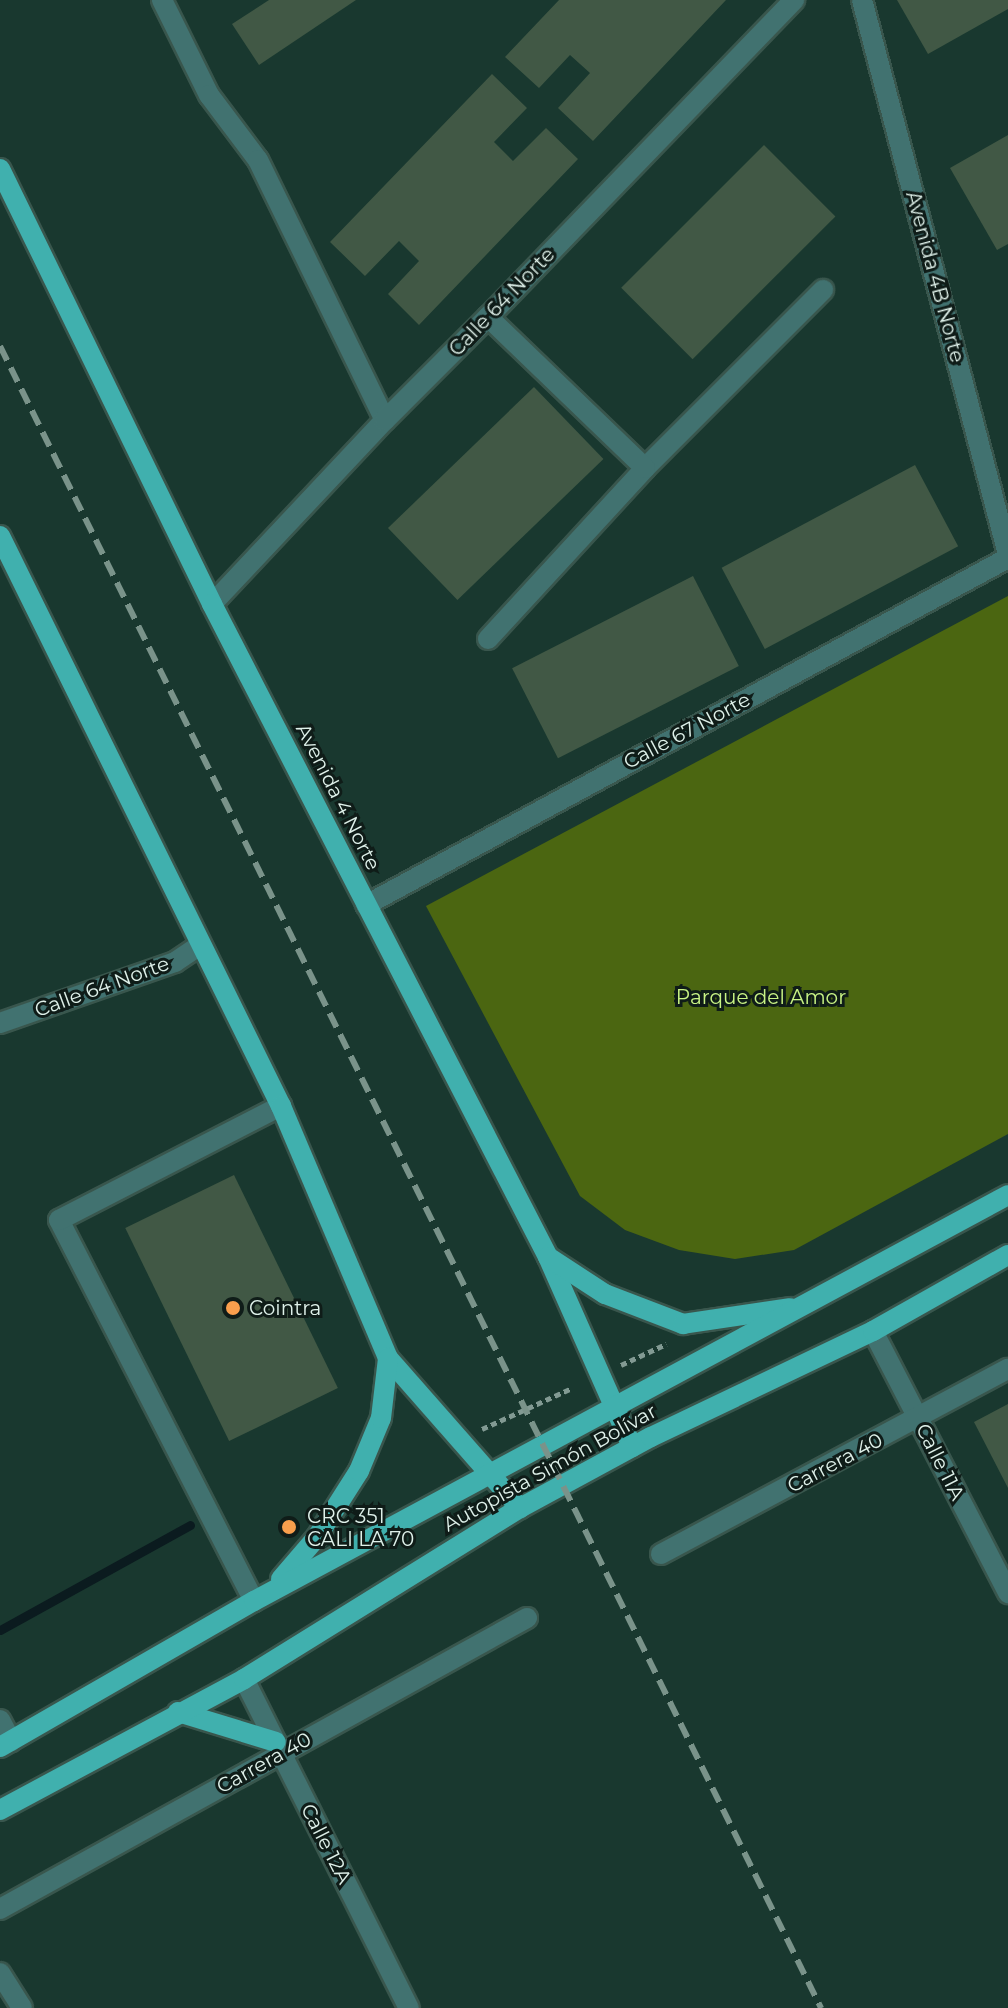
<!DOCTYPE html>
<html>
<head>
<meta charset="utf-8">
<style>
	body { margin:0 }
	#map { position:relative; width:1008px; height:2008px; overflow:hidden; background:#19382f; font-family:Montserrat,sans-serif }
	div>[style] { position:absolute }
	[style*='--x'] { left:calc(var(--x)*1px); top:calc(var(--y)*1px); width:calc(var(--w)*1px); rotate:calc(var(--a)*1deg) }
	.green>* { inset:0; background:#4b6611 }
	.stream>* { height:9px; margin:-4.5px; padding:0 4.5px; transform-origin:4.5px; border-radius:4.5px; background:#0b1b1f }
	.building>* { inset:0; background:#415845; transform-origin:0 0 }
	.path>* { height:5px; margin-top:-2.5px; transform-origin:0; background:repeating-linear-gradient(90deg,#829a93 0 6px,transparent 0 10px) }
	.roads { filter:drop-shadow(2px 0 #39564d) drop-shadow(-2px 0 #39564d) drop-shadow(0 2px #39564d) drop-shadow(0 -2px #39564d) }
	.minor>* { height:20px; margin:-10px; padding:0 10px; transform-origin:10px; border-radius:10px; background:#417270 }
	.major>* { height:20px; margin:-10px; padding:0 10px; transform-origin:10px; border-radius:10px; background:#40b0ae }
	.rail>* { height:6px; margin-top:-3px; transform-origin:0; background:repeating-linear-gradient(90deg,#7a938a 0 16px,transparent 0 24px) }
	.dots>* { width:22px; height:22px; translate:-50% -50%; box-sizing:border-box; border:4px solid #0f1c18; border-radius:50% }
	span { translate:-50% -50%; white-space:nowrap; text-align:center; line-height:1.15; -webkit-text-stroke:6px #0f1c18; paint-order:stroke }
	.street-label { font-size:20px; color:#dff1ea }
	.park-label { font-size:20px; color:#c9f485 }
	.poi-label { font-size:20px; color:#dff1ea }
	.left { translate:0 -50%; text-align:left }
</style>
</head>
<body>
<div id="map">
	<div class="green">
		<div style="clip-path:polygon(1008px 596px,1008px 1134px,794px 1250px,735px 1259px,679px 1250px,625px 1230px,580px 1196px,426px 906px)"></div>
	</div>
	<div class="stream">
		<div style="--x:0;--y:1630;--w:217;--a:-28.9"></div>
	</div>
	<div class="building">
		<div style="clip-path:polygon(269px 0,356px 0,259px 65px,232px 24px)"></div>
		<div style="clip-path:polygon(559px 0,726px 0,593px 141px,558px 108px,590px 73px,570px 55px,539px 88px,505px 57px)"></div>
		<div style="clip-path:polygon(897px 0,1008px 0,1008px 9px,928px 54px)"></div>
		<div style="clip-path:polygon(492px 74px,527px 108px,494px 142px,513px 161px,546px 128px,578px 159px,419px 325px,388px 294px,419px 261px,399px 241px,365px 276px,330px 242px)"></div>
		<div style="clip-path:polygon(1008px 135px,1008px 244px,997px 250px,950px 168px)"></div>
		<div style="left:764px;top:145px;width:101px;height:202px;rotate:45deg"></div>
		<div style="left:534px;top:387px;width:100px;height:203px;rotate:46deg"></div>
		<div style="left:915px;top:465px;width:92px;height:219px;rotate:62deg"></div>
		<div style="left:693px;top:576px;width:101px;height:203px;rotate:63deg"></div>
		<div style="left:234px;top:1175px;width:237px;height:121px;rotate:64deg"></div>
		<div style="clip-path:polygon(1008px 1404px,1008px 1488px,974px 1422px)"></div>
	</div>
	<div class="path">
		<div style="--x:621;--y:1365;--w:50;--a:-25"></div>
		<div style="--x:482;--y:1429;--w:99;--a:-24.5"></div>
	</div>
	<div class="roads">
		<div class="minor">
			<div style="--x:162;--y:0;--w:106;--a:63.7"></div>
			<div style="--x:209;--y:95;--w:81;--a:53"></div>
			<div style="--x:258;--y:160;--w:289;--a:64"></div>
			<div style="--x:862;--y:0;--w:573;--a:75.24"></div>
			<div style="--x:645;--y:468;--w:252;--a:-45"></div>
			<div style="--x:212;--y:604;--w:253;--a:-46.8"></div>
			<div style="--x:385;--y:420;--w:146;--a:-45"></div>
			<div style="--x:488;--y:317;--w:441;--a:-46"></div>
			<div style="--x:488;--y:639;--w:232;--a:-47.4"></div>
			<div style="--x:645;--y:468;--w:218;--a:-136.1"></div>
			<div style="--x:366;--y:905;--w:730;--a:-28.39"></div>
			<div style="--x:0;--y:1023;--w:185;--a:-19.2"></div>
			<div style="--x:175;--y:962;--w:30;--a:-34"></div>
			<div style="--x:873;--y:1331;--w:295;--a:62.7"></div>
			<div style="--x:661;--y:1554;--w:393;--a:-28.1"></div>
			<div style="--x:254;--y:1601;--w:428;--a:-117.1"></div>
			<div style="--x:59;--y:1220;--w:250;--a:-27.2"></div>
			<div style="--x:244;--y:1679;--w:368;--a:63.4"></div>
			<div style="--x:0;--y:1720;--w:24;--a:62"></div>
			<div style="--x:0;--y:1909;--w:602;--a:-28.91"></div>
			<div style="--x:0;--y:1973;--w:41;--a:57.8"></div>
		</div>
		<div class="major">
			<div style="--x:0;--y:169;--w:484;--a:64"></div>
			<div style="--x:212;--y:604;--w:734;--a:62.77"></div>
			<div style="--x:548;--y:1257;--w:208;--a:66.1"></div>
			<div style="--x:0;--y:536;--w:636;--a:63.76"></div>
			<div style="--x:281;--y:1106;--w:274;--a:67"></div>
			<div style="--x:388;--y:1358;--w:200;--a:48.7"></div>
			<div style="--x:548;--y:1257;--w:68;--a:33"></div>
			<div style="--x:605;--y:1294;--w:84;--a:21"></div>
			<div style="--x:683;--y:1324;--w:108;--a:-8.5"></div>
			<div style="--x:281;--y:1579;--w:55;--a:-49.4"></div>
			<div style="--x:317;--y:1537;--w:78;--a:-57.5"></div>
			<div style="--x:359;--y:1471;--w:57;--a:-67.5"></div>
			<div style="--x:381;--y:1418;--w:60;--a:-83.3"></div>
			<div style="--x:178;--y:1712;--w:102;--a:17"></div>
			<div style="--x:0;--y:1747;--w:293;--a:-29.9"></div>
			<div style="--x:254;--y:1601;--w:856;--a:-28.3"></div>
			<div style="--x:0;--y:1810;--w:277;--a:-28.2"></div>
			<div style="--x:244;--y:1679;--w:325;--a:-31.8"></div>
			<div style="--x:520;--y:1508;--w:149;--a:-28.5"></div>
			<div style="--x:651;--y:1437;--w:246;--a:-25.5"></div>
			<div style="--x:873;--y:1331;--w:155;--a:-29.4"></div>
		</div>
	</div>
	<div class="rail">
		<div style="--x:0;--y:346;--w:1854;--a:63.71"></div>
	</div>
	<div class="dots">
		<div style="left:233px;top:1308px;background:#f99f4d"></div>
		<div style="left:289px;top:1527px;background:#f99f4d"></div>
	</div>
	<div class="street-label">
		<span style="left:935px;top:277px;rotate:75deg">Avenida 4B Norte</span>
		<span style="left:502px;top:302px;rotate:-46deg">Calle 64 Norte</span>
		<span style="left:687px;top:731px;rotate:-28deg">Calle 67 Norte</span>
		<span style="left:338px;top:797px;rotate:63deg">Avenida 4 Norte</span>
		<span style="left:102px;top:987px;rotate:-20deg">Calle 64 Norte</span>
		<span style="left:940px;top:1462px;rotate:63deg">Calle 11A</span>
		<span style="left:835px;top:1463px;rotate:-28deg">Carrera 40</span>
		<span style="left:550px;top:1468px;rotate:-29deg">Autopista Simón Bolívar</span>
		<span style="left:264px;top:1763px;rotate:-29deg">Carrera 40</span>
		<span style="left:326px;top:1844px;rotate:63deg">Calle 12A</span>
	</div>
	<div class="park-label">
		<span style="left:761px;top:997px">Parque del Amor</span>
	</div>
	<div class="poi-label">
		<span class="left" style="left:249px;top:1308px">Cointra</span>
		<span class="left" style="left:307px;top:1528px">CRC 351<br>CALI LA 70</span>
	</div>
</div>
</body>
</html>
